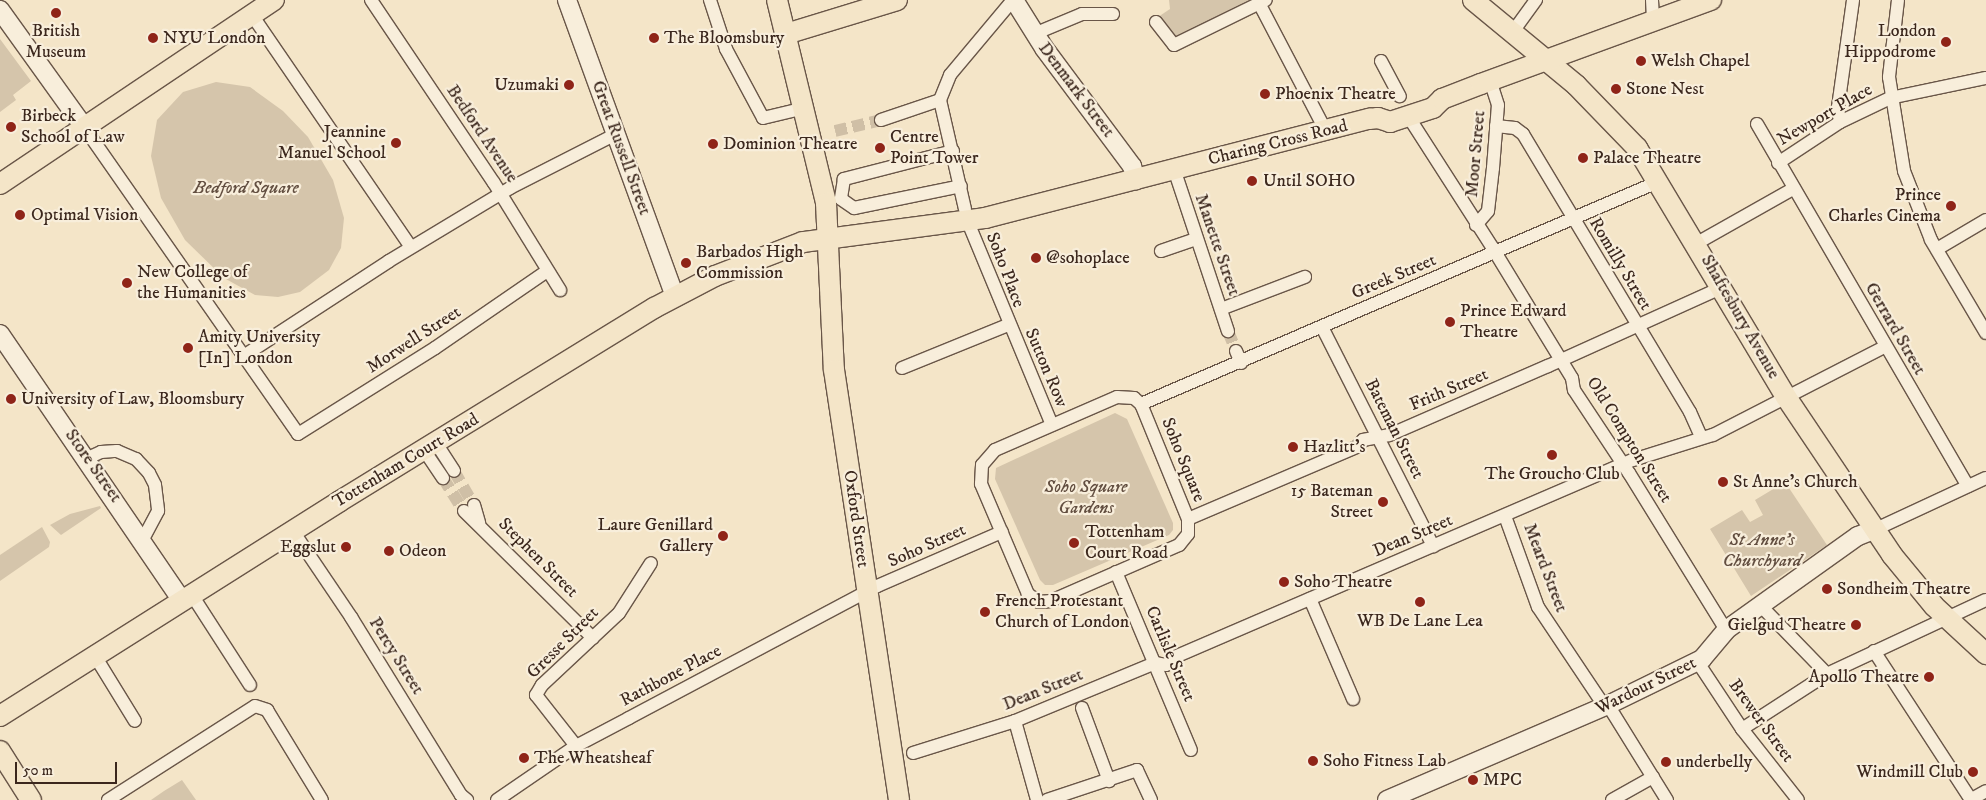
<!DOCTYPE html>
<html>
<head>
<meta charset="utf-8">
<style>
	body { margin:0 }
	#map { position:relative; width:1986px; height:800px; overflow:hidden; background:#f4e5c8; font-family:"IM FELL DW Pica",serif }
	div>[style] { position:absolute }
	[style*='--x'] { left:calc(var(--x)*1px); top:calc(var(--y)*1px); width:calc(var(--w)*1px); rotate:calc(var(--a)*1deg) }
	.green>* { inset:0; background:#d5c5ab }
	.street-tunnel>* { height:12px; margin-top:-6px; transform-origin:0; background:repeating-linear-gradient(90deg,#cfbfa6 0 12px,transparent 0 18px) }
	.roads { filter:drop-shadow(1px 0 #695648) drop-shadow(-1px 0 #695648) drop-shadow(0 1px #695648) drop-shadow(0 -1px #695648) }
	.street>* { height:12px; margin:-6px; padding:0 6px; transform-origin:6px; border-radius:6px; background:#f8eedb }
	.secondary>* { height:18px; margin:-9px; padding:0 9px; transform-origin:9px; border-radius:9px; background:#f8eedb }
	.primary>* { height:20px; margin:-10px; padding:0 10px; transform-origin:10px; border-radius:10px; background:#f4e5c8 }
	.dots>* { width:14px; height:14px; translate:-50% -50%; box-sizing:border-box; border:2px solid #f8eedb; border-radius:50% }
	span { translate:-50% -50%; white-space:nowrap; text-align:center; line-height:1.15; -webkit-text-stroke:4.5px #f8eedb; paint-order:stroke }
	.poi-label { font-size:18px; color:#3b271d }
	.right { translate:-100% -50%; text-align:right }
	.left { translate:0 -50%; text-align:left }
	.street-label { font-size:18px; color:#3b271d }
	.park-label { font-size:18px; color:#624e40; font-style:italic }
	.scale { position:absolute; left:15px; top:762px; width:102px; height:22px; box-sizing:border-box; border:2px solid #3b271d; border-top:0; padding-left:6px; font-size:15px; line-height:18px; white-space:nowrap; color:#3b271d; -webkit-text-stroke:4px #f8eedb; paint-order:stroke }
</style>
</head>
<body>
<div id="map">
	<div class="green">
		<div style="clip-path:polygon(1169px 0,1249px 0,1173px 39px,1158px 17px,1170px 9px)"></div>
		<div style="clip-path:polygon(0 39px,31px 81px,13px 95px,16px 100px,0 112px)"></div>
		<div style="clip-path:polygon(216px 82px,250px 87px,283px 111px,308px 137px,333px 180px,344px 218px,341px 248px,329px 270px,300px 292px,278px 297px,255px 295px,224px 278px,185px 240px,161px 198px,151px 156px,157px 120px,183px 92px)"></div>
		<div style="clip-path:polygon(1115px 413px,1127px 419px,1173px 523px,1173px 530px,1169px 535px,1053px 585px,1045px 585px,1040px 580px,995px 479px,996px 468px)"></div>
		<div style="clip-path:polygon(1785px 482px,1827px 545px,1751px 596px,1710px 529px,1742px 510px,1750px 522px,1763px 515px,1755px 500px)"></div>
		<div style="clip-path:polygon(100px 506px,101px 508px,61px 535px,50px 525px,70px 514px)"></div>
		<div style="clip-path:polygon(42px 527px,50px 542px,49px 547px,0 581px,0 555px)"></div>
		<div style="clip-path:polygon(182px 780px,196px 800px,151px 800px,164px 791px)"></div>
	</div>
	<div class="street-tunnel">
		<div style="--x:835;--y:131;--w:47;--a:-13.4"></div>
		<div style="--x:1228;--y:331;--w:22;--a:68"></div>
		<div style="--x:454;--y:471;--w:39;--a:60"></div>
		<div style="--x:443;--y:478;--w:39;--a:58"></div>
	</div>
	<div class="roads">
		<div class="street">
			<div style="--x:371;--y:0;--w:220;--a:56.1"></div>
			<div style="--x:494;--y:183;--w:126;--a:58.3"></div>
			<div style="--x:710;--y:0;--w:52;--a:71.9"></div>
			<div style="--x:726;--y:49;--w:78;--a:61.8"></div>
			<div style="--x:763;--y:118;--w:43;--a:-13.4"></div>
			<div style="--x:1652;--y:0;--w:21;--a:87"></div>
			<div style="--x:1898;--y:0;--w:78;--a:96.7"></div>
			<div style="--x:1889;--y:77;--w:95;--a:80.9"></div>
			<div style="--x:1904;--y:171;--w:74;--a:68.6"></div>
			<div style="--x:1931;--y:240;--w:108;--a:59.4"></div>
			<div style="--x:1259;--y:3;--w:144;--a:62.4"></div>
			<div style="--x:252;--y:15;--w:281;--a:55.6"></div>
			<div style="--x:1156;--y:22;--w:29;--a:52"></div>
			<div style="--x:1174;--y:45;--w:102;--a:-26.1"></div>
			<div style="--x:1512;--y:33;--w:41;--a:-54"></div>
			<div style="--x:1034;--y:34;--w:52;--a:-22.6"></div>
			<div style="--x:1082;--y:14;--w:31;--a:0"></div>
			<div style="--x:1381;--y:61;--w:40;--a:62"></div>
			<div style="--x:940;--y:100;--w:112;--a:77.1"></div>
			<div style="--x:1408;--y:116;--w:156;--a:57.3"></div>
			<div style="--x:1492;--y:247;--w:153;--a:58.6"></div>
			<div style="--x:1572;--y:378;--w:12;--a:81"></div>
			<div style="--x:1574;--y:390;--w:100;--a:56.5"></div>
			<div style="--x:1629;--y:473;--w:185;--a:58.3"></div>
			<div style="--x:881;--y:120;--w:62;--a:-18.7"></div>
			<div style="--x:940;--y:100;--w:27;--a:-68"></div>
			<div style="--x:950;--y:75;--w:98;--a:-50"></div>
			<div style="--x:1840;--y:122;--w:15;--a:-98"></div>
			<div style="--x:1838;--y:107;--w:108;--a:-82"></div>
			<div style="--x:1757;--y:124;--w:419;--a:59.8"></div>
			<div style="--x:1496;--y:126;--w:19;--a:6"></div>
			<div style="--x:1515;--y:128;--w:10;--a:37"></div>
			<div style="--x:1523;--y:134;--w:324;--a:59"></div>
			<div style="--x:1690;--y:412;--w:27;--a:66"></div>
			<div style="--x:84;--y:127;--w:374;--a:55.1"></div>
			<div style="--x:298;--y:434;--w:162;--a:-32.1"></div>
			<div style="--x:435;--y:348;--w:136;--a:-34.5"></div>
			<div style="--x:953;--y:151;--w:113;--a:165.6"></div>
			<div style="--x:844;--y:179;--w:20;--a:99"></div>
			<div style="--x:841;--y:199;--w:16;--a:35"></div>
			<div style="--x:854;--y:208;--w:109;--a:-11.6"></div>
			<div style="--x:1778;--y:163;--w:74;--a:-33.5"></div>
			<div style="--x:1840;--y:122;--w:55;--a:-25.6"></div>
			<div style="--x:1890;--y:98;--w:98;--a:-11.8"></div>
			<div style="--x:1174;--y:169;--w:171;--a:71.6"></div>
			<div style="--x:1476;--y:225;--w:18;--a:-49"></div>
			<div style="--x:1488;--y:211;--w:43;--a:-83.4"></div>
			<div style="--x:1493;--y:168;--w:63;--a:-85.5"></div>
			<div style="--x:1498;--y:105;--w:25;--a:-108"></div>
			<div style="--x:970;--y:227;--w:214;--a:67.5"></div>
			<div style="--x:1697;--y:243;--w:110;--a:-29.4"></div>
			<div style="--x:1937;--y:249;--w:57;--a:-30.6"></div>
			<div style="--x:1161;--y:251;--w:37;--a:-19"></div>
			<div style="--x:1221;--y:309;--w:90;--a:-20.9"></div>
			<div style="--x:1322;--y:327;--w:246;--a:63.1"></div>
			<div style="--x:1236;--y:351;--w:13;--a:67"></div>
			<div style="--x:242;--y:357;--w:176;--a:-33.1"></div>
			<div style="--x:389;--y:261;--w:141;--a:-31.1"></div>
			<div style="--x:510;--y:188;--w:119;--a:-27"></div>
			<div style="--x:902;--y:368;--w:114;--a:-22.1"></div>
			<div style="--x:1117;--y:397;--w:17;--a:3"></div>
			<div style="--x:1134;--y:398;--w:9;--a:41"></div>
			<div style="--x:1141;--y:404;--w:124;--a:67.8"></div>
			<div style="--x:1188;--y:519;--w:15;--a:90"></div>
			<div style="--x:1188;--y:534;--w:14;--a:129"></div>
			<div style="--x:1179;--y:545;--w:140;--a:156.4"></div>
			<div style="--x:1051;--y:601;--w:12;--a:175"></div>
			<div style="--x:1039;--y:602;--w:14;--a:-144"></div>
			<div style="--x:1028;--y:594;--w:120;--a:-113.1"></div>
			<div style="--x:981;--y:484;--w:19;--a:-87"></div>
			<div style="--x:982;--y:465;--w:20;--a:-49"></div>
			<div style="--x:995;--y:450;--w:133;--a:-23.5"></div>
			<div style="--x:1141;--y:404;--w:565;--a:-23.25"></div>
			<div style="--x:436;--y:443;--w:33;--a:57"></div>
			<div style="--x:424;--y:450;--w:34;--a:56"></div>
			<div style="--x:88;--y:458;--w:14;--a:-25"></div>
			<div style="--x:101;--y:452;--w:16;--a:-4"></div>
			<div style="--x:117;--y:451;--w:21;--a:23"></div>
			<div style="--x:136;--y:459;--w:19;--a:47"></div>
			<div style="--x:149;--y:473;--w:13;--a:63"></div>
			<div style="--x:155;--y:485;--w:26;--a:83"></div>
			<div style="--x:158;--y:511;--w:32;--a:118"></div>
			<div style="--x:474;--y:505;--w:19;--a:74"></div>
			<div style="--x:464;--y:511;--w:181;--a:44.6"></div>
			<div style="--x:1505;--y:516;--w:97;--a:70.1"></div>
			<div style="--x:1538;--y:607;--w:120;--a:56.2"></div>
			<div style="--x:1188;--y:519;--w:184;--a:-23.1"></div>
			<div style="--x:1357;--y:447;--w:9;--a:-49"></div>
			<div style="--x:1363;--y:440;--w:26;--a:-11"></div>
			<div style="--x:1389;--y:435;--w:173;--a:-23.5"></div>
			<div style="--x:1548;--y:366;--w:192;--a:-24.3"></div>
			<div style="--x:1876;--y:529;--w:121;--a:-24.9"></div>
			<div style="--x:293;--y:531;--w:104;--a:56"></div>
			<div style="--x:351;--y:617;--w:209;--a:58.3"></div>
			<div style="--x:461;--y:795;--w:8;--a:40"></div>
			<div style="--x:1116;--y:572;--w:193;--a:67.2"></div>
			<div style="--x:192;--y:595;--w:107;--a:57.2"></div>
			<div style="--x:1310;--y:599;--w:109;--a:66.7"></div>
			<div style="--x:1760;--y:605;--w:96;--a:45.8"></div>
			<div style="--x:1874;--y:651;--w:178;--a:56.9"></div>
			<div style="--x:95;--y:656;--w:76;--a:58.4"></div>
			<div style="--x:1697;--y:661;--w:82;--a:56.5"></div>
			<div style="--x:1742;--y:729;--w:90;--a:51.7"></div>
			<div style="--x:1608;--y:705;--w:112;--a:58.2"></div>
			<div style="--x:1082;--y:708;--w:78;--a:69.7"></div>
			<div style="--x:1015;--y:721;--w:82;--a:74.4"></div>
			<div style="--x:1742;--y:729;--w:101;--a:-32.9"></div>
			<div style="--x:1827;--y:674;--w:175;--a:-25"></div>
			<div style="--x:576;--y:746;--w:65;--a:-128.1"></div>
			<div style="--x:536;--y:695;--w:12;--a:-59"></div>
			<div style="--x:542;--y:685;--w:105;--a:-43.1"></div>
			<div style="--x:619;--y:613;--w:59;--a:-57.4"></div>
			<div style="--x:913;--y:753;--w:107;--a:-17.4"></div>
			<div style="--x:1015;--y:721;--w:152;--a:-22.5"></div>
			<div style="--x:1155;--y:663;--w:11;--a:10"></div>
			<div style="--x:1166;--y:665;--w:10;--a:-24"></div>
			<div style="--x:1175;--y:661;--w:5;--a:-68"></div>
			<div style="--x:1177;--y:656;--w:496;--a:-23.3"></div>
			<div style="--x:1633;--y:460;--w:84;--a:-17.4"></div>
			<div style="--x:1713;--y:435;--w:192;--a:-27.2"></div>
			<div style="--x:108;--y:800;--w:174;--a:-32.6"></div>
			<div style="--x:255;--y:706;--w:13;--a:18"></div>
			<div style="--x:267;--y:710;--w:105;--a:58.6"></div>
			<div style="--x:497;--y:800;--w:96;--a:-34.4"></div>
			<div style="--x:576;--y:746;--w:60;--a:-27.8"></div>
			<div style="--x:629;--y:718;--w:281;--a:-28"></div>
			<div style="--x:877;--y:586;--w:136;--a:-23.4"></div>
			<div style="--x:1047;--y:800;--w:95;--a:-18.4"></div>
			<div style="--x:1137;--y:770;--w:33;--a:65"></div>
			<div style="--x:1612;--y:800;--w:47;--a:-29.3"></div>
			<div style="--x:1970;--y:800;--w:18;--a:-29"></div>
		</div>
		<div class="secondary">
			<div style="--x:567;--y:0;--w:315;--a:70"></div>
			<div style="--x:1014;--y:0;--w:57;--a:58"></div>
			<div style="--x:1044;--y:48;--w:147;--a:53.3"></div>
			<div style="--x:1132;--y:166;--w:15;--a:74"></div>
			<div style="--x:0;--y:10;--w:144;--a:54.3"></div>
			<div style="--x:0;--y:334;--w:323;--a:55.7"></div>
			<div style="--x:1387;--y:800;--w:241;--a:-23.3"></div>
			<div style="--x:1608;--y:705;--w:105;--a:-26.1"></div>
			<div style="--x:1702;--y:659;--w:38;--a:-50"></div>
			<div style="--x:1726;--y:630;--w:162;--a:-35.5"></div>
			<div style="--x:1858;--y:536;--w:19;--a:-21"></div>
		</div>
		<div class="primary">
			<div style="--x:777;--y:0;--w:209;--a:76.4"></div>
			<div style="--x:826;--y:203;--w:167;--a:87.3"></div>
			<div style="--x:834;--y:370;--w:435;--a:81.4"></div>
			<div style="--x:1473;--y:0;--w:134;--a:39.5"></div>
			<div style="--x:1576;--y:85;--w:88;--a:45.9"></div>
			<div style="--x:1637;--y:148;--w:290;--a:59.1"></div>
			<div style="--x:1786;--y:397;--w:190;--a:56.1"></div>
			<div style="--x:1892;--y:555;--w:66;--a:50.5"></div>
			<div style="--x:1934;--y:606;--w:71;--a:42.7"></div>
			<div style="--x:786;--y:34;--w:116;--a:-17"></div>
			<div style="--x:0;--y:184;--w:330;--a:-33.9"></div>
			<div style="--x:0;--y:716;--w:402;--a:-32.3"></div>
			<div style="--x:340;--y:501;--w:369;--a:-31.6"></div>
			<div style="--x:654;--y:308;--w:69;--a:-27.7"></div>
			<div style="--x:715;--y:276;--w:94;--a:-21.1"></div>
			<div style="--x:803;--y:242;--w:184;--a:-7.5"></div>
			<div style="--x:985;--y:218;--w:397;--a:-14.5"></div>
			<div style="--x:1369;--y:119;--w:9;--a:-6"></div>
			<div style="--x:1378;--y:118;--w:13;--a:18"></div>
			<div style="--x:1390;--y:122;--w:45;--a:-18"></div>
			<div style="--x:1433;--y:108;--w:13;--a:-45"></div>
			<div style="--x:1442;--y:99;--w:42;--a:-21"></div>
			<div style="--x:1481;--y:84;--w:245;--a:-20.1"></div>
			<div style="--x:0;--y:751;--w:58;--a:57.7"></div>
		</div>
	</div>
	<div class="dots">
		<div style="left:56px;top:13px;background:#8f2418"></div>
		<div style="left:153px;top:38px;background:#8f2418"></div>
		<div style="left:654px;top:38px;background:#8f2418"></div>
		<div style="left:1946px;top:42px;background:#8f2418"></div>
		<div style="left:1641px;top:61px;background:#8f2418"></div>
		<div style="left:569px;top:85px;background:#8f2418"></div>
		<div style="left:1616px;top:89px;background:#8f2418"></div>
		<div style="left:1265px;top:94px;background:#8f2418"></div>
		<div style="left:11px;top:127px;background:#8f2418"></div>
		<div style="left:396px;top:143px;background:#8f2418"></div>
		<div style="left:713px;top:144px;background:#8f2418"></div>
		<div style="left:880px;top:148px;background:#8f2418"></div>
		<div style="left:1583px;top:158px;background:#8f2418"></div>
		<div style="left:1252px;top:181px;background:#8f2418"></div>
		<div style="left:1951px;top:206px;background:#8f2418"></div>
		<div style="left:20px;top:215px;background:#8f2418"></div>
		<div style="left:1036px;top:258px;background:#8f2418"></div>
		<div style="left:686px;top:263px;background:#8f2418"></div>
		<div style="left:127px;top:283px;background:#8f2418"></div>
		<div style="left:1450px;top:322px;background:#8f2418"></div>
		<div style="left:188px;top:348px;background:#8f2418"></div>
		<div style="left:11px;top:399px;background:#8f2418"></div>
		<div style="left:1293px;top:447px;background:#8f2418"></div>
		<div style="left:1552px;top:455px;background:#8f2418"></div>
		<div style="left:1723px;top:482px;background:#8f2418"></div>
		<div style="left:1383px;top:502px;background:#8f2418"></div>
		<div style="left:723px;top:536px;background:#8f2418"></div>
		<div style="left:1074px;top:543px;background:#8f2418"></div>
		<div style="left:346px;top:547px;background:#8f2418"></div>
		<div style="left:389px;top:551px;background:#8f2418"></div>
		<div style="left:1284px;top:582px;background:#8f2418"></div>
		<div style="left:1827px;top:589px;background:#8f2418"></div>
		<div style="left:1420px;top:602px;background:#8f2418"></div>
		<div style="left:985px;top:612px;background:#8f2418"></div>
		<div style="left:1856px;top:625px;background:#8f2418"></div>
		<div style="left:1929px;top:677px;background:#8f2418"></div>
		<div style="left:524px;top:758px;background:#8f2418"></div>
		<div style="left:1313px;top:761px;background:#8f2418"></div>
		<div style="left:1666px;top:762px;background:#8f2418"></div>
		<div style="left:1973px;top:772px;background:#8f2418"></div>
		<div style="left:1473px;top:780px;background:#8f2418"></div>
	</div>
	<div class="poi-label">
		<span style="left:56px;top:42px">British<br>Museum</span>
		<span class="right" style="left:1936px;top:42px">London<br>Hippodrome</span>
		<span class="left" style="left:163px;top:38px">NYU London</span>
		<span class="left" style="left:664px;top:38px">The Bloomsbury</span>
		<span class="left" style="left:1651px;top:61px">Welsh Chapel</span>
		<span class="right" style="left:559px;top:85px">Uzumaki</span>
		<span class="left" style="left:1626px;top:89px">Stone Nest</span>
		<span class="left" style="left:1275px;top:94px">Phoenix Theatre</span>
		<span class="left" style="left:21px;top:127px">Birbeck<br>School of Law</span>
		<span class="right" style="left:386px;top:143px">Jeannine<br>Manuel School</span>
		<span class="left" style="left:890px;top:148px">Centre<br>Point Tower</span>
		<span class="left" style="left:723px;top:144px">Dominion Theatre</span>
		<span class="left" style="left:1593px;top:158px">Palace Theatre</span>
		<span class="left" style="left:1263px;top:181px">Until SOHO</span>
		<span class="right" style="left:1941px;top:206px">Prince<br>Charles Cinema</span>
		<span class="left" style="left:31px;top:215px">Optimal Vision</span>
		<span class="left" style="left:696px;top:263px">Barbados High<br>Commission</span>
		<span class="left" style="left:1046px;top:258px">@sohoplace</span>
		<span class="left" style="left:137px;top:283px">New College of<br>the Humanities</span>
		<span class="left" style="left:1460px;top:322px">Prince Edward<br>Theatre</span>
		<span class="left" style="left:198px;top:348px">Amity University<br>[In] London</span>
		<span class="left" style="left:21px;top:399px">University of Law, Bloomsbury</span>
		<span class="left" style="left:1303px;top:447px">Hazlitt's</span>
		<span style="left:1552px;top:474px">The Groucho Club</span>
		<span class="left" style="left:1733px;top:482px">St Anne's Church</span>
		<span class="right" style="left:1373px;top:502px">15 Bateman<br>Street</span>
		<span class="right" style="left:713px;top:536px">Laure Genillard<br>Gallery</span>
		<span class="left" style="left:1085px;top:543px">Tottenham<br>Court Road</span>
		<span class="right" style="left:336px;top:547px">Eggslut</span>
		<span class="left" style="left:399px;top:551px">Odeon</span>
		<span class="left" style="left:1294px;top:582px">Soho Theatre</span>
		<span class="left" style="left:1837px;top:589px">Sondheim Theatre</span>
		<span class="left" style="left:995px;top:612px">French Protestant<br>Church of London</span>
		<span style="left:1420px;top:621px">WB De Lane Lea</span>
		<span class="right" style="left:1846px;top:625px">Gielgud Theatre</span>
		<span class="right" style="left:1919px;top:677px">Apollo Theatre</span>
		<span class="left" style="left:534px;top:758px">The Wheatsheaf</span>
		<span class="left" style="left:1323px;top:761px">Soho Fitness Lab</span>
		<span class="left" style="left:1676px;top:762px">underbelly</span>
		<span class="right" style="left:1963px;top:772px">Windmill Club</span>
		<span class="left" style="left:1483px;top:780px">MPC</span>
	</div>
	<div class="street-label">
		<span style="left:1076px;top:90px;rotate:53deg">Denmark Street</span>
		<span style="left:1825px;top:115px;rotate:-30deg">Newport Place</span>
		<span style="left:482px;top:134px;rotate:56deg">Bedford Avenue</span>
		<span style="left:1278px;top:143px;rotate:-14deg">Charing Cross Road</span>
		<span style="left:621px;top:148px;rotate:70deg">Great Russell Street</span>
		<span style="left:1476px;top:154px;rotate:-85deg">Moor Street</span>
		<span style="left:1217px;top:245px;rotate:71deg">Manette Street</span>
		<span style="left:1620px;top:264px;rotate:59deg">Romilly Street</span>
		<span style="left:1005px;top:270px;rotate:69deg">Soho Place</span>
		<span style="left:1394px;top:277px;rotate:-23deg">Greek Street</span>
		<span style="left:1740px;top:317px;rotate:60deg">Shaftesbury Avenue</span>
		<span style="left:1895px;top:329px;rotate:60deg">Gerrard Street</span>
		<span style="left:414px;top:340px;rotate:-33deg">Morwell Street</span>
		<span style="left:1046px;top:368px;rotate:67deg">Sutton Row</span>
		<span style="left:1449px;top:390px;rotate:-23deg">Frith Street</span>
		<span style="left:1394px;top:429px;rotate:63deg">Bateman Street</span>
		<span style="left:1629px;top:440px;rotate:58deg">Old Compton Street</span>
		<span style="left:1183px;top:460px;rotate:68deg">Soho Square</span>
		<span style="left:406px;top:461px;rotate:-31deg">Tottenham Court Road</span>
		<span style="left:93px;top:466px;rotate:55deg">Store Street</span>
		<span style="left:856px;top:519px;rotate:82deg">Oxford Street</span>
		<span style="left:1413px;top:536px;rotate:-23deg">Dean Street</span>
		<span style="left:927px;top:546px;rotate:-24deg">Soho Street</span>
		<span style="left:538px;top:558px;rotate:45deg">Stephen Street</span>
		<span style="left:1545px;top:568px;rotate:69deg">Meard Street</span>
		<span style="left:563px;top:643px;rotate:-45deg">Gresse Street</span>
		<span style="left:1170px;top:654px;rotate:67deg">Carlisle Street</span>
		<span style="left:396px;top:656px;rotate:58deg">Percy Street</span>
		<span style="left:671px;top:676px;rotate:-28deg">Rathbone Place</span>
		<span style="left:1646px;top:686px;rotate:-26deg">Wardour Street</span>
		<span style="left:1043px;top:690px;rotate:-22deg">Dean Street</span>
		<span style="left:1761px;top:721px;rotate:54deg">Brewer Street</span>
	</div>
	<div class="park-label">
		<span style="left:246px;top:188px">Bedford Square</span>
		<span style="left:1086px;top:498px">Soho Square<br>Gardens</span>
		<span style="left:1762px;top:551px">St Anne's<br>Churchyard</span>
	</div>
	<div class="scale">50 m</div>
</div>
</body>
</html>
